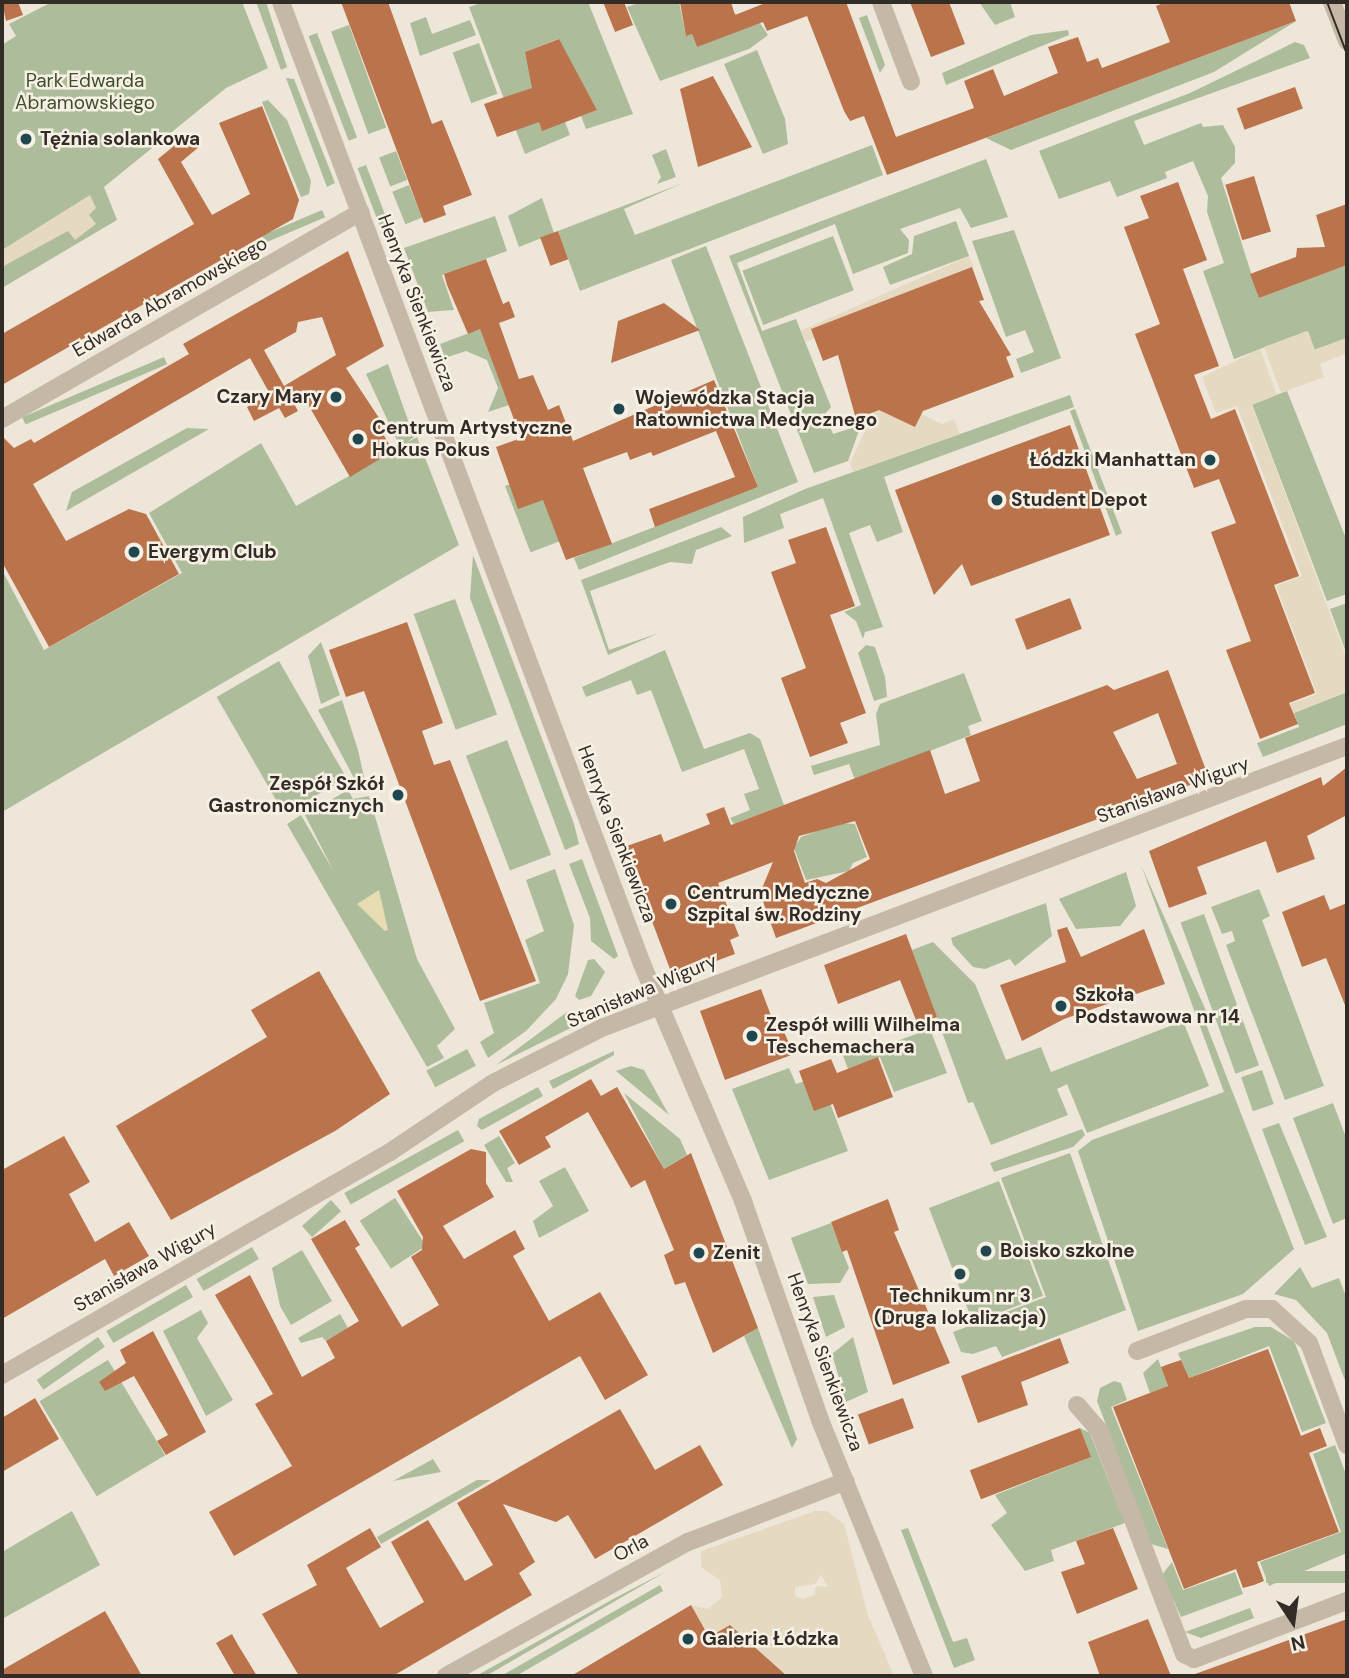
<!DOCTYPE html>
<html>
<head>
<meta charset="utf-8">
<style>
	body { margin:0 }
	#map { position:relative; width:1349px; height:1678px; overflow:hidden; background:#eee7d9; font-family:"DM Sans",sans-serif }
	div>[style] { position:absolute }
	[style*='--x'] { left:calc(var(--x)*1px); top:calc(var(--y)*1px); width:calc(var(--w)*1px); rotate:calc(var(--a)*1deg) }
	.green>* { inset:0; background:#adbc9b; transform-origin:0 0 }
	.sand>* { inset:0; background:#e8dcb2 }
	.plaza>* { inset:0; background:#e5dac1; transform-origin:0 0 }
	.building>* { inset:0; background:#ba734b; transform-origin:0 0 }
	.minor>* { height:18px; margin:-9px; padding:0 9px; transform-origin:9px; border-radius:9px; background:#c5b8a7 }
	.tram>* { height:2px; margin:-1px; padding:0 1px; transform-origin:1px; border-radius:1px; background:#322c26 }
	.dots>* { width:19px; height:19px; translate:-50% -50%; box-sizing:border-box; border:4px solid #f7f1e5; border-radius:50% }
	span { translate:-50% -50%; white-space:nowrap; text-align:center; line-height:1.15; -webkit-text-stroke:5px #f7f1e5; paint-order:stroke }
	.park-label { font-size:19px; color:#3e4e2d }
	.poi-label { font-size:19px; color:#322c26; font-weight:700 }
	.left { translate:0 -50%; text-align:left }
	.right { translate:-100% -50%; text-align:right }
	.street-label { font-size:19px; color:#322c26 }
	.frame { position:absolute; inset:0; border:4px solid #322c26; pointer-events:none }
	.north { position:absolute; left:1258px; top:1587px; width:70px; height:70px; -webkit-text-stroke:5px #f7f1e5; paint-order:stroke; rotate:167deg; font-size:19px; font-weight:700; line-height:28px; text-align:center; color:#322c26 }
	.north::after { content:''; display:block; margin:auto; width:24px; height:32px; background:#322c26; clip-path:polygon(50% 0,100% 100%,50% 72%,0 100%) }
</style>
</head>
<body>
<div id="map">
	<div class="green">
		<div style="clip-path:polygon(52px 2px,242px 2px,268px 68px,226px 88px,104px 187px,117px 220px,2px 288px,2px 45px,16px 36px,9px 24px)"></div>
		<div style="clip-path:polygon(256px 2px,266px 2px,287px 67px,281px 70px)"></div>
		<div style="clip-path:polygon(484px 2px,588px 2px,633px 114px,586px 129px,581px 116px,597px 110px,558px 39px,525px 52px,536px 97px,565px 122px,570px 135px,525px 154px,469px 7px)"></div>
		<div style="clip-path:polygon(641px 2px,679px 2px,686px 35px,692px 34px,697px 47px,735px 13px,743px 29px,760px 23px,768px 35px,749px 49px,660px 81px,627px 7px)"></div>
		<div style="clip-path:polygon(979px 2px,1010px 2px,1015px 17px,995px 25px)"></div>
		<div style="clip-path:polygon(867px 15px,885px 65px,880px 73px,859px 18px)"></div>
		<div style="clip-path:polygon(426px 17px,432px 34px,470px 20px,476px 35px,420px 56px,410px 23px)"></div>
		<div style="clip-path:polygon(1296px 21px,1214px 72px,1011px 150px,986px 138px)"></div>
		<div style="left:349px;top:25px;width:109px;height:19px;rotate:70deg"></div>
		<div style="clip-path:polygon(1068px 30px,1069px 35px,946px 85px,942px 73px,1031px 35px)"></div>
		<div style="left:317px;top:33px;width:112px;height:9px;rotate:69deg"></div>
		<div style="clip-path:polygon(1295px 42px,1304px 45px,1310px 58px,1134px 121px,1144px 145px,1201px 123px,1203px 127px,1223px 125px,1235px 147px,1235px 163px,1221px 178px,1259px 298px,1347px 265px,1347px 338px,1314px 350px,1307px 331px,1234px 359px,1203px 271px,1224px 263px,1207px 212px,1208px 196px,1193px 161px,1165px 172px,1167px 178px,1117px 197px,1110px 181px,1059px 199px,1039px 151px,1190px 93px)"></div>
		<div style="left:479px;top:43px;width:54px;height:28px;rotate:70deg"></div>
		<div style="clip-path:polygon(757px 50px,785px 119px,788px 144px,763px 154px,724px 64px)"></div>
		<div style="clip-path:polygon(286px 78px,294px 79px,335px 183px,327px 187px)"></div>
		<div style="clip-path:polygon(268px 100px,287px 120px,311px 181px,309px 194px,301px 197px,262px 102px)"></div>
		<div style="clip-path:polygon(872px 145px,883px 175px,580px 291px,558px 231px,683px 183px,624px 209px,635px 235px)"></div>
		<div style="clip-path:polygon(666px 149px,676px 177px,657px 184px,661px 177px,652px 155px)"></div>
		<div style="left:396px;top:151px;width:31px;height:18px;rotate:69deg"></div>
		<div style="clip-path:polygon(986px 159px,1008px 217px,971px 228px,960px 208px,900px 229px,909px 240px,908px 253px,853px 274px,835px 224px,737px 263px,762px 331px,796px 319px,831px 407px,825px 414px,833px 434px,861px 425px,848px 461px,814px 473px,729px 256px)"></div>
		<div style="left:366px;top:165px;width:74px;height:9px;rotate:69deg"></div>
		<div style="left:409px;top:185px;width:35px;height:18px;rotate:68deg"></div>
		<div style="clip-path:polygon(542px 198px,554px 233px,519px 247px,508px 216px)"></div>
		<div style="left:322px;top:210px;width:8px;height:65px;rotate:67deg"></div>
		<div style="clip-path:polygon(495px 216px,507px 251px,442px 275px,454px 310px,428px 312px,404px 248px)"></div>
		<div style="clip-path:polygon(956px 221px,969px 256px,890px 285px,883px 267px,912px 254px,914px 236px)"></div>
		<div style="clip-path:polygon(1014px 230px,1061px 358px,1021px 373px,1016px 359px,1034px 352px,1025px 330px,1006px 337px,972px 241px)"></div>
		<div style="left:833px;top:236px;width:58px;height:97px;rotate:69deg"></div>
		<div style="clip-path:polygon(706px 246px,798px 482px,579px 570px,574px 558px,758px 487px,671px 260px)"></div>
		<div style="clip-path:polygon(480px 329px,509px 405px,488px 412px,498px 388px,487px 360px,466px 351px,445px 358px,440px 344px)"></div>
		<div style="left:164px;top:357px;width:8px;height:154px;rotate:67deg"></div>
		<div style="clip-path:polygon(388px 364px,414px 437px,406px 443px,417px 437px,459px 545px,2px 812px,2px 570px,44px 650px,182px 573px,149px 513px,261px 443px,296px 506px,400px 447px,366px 374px)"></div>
		<div style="clip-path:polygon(1287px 391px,1347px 541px,1347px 594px,1327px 601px,1252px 404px)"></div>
		<div style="clip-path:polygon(1070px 395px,1074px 407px,884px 477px,903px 532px,877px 542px,870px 525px,849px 533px,883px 627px,865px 632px,863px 639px,856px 621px,844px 612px,861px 605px,823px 498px,780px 514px,784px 528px,744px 543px,743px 517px,805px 489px)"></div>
		<div style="clip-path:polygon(1075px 409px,1122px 533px,1116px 536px,1070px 411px)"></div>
		<div style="clip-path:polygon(187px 428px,209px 429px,66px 511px,72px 492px)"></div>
		<div style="left:534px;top:475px;width:71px;height:31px;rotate:69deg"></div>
		<div style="clip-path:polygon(721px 527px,732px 536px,696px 550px,692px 564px,670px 562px,590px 591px,609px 650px,659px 633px,608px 655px,581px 580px)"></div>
		<div style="clip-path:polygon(473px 555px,574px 824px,579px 844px,565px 850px,470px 598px)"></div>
		<div style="left:455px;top:599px;width:123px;height:44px;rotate:70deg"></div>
		<div style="clip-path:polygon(1347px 603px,1347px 655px,1330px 609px)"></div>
		<div style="clip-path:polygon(321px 642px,340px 695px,321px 704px,308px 656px)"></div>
		<div style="clip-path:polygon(866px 645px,875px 647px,885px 677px,887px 697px,874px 701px,858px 653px)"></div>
		<div style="clip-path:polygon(665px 650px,704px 749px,750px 733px,760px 739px,784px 805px,734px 824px,730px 818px,750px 810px,744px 794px,759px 789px,744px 749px,682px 772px,651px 690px,637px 695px,631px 680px,586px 697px,582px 687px)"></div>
		<div style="left:279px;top:661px;width:135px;height:72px;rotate:60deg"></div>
		<div style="clip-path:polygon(964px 673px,982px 721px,968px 726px,971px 735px,855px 780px,849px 764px,814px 775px,811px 766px,880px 745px,876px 714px,880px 704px)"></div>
		<div style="clip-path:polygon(1347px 692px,1347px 724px,1263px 757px,1257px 743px,1299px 727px,1294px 713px)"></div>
		<div style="clip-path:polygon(342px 700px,358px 750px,367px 790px,355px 792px,350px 784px,355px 780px,318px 710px)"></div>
		<div style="left:507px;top:740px;width:123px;height:44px;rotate:69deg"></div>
		<div style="clip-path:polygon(348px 790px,353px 799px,369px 796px,417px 959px,455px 1029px,437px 1046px,444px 1058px,427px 1067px,287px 824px,301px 815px,334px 872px,305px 815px)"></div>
		<div style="clip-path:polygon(839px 823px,855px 824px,867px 857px,853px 863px,849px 871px,806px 880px,794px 848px,801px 837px)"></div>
		<div style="clip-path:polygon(582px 859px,618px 956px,614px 959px,591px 941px,590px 918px,569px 864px)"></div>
		<div style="clip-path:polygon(1141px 865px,1207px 1013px,1204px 1019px,1294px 1249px,1243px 1294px,1138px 1331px,1078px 1151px,1092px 1140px,1224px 1092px)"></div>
		<div style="clip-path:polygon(555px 869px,574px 925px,568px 974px,556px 999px,526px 1031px,488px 1058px,480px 1042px,494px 1033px,484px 1003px,540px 983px,525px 940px,544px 931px,526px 880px)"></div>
		<div style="clip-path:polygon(1126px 872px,1136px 906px,1120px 926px,1076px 929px,1059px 899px)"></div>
		<div style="clip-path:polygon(1259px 889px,1270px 916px,1262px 920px,1324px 1086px,1285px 1100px,1226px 945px,1235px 941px,1232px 931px,1222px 934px,1211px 907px)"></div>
		<div style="clip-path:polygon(1046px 903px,1052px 936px,1015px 966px,1010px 959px,985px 969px,973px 967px,953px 945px,951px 938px)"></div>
		<div style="left:1204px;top:914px;width:161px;height:25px;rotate:70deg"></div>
		<div style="clip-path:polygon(933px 942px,975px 984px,1006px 1060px,1041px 1047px,1051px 1072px,1183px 1021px,1209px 1086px,1087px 1133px,1067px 1084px,1057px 1089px,1068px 1115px,991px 1145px,973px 1102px,968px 1103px,912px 950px)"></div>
		<div style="clip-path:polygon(594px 959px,605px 972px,591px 996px,579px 1000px,575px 996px,588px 960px)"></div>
		<div style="clip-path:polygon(583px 1011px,597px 1015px,496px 1065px,567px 1012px)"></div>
		<div style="clip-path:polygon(930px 1029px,947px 1073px,894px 1092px,880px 1057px,848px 1069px,842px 1053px,852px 1043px,875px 1049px)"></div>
		<div style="left:467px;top:1049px;width:19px;height:46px;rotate:62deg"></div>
		<div style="clip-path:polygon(614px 1051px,614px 1055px,553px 1089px,549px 1081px)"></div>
		<div style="clip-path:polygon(631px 1066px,644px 1070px,669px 1115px,616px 1071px)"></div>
		<div style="clip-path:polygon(789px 1068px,796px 1084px,820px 1076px,848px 1151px,769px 1180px,732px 1089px)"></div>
		<div style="left:1262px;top:1070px;width:36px;height:22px;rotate:71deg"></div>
		<div style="clip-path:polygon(538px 1087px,543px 1096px,482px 1130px,477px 1126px,479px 1119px)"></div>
		<div style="clip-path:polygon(624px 1093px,680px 1139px,687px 1155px,664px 1169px)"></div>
		<div style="clip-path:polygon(1333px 1103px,1347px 1140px,1347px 1218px,1333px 1224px,1293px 1118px)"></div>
		<div style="clip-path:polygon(1279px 1123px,1327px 1237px,1305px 1245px,1262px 1129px)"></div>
		<div style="clip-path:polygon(1082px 1129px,1085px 1135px,1073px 1147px,994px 1172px,990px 1163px)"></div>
		<div style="left:458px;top:1130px;width:13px;height:130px;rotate:61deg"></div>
		<div style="clip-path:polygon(499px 1136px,515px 1163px,507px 1168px,513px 1182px,506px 1182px,484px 1145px)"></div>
		<div style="clip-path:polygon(1070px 1153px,1126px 1310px,1002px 1357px,996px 1346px,973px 1354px,961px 1352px,953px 1332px,1046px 1297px,1001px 1178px)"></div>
		<div style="clip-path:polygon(565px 1167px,589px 1211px,539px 1238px,533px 1221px,553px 1206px,539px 1181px)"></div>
		<div style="left:999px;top:1181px;width:123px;height:75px;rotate:69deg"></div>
		<div style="left:395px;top:1198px;width:57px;height:42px;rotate:57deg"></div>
		<div style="left:331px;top:1200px;width:15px;height:39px;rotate:48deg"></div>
		<div style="clip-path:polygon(831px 1223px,849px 1268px,840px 1283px,808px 1284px,791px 1238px)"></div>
		<div style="left:252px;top:1247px;width:14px;height:64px;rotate:60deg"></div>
		<div style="clip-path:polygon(302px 1250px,332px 1301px,291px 1325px,280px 1306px,272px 1268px)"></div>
		<div style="clip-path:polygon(1300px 1267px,1312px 1288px,1339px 1278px,1347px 1299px,1347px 1386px,1327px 1333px,1296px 1300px,1274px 1294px)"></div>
		<div style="left:186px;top:1285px;width:14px;height:92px;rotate:60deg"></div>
		<div style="clip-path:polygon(834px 1295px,845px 1327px,826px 1337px,813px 1297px)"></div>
		<div style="clip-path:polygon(201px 1310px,208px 1323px,197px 1338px,233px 1400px,206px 1416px,163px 1331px)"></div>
		<div style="clip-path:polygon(340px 1314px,348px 1328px,326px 1341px,322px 1337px,301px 1343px,298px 1338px)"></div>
		<div style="clip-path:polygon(1255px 1327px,1271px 1327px,1294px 1341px,1326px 1423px,1302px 1432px,1269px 1346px,1189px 1378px,1178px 1353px)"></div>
		<div style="clip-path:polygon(758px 1328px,797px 1439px,792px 1448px,744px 1336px)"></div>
		<div style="left:98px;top:1337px;width:12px;height:75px;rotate:55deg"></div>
		<div style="clip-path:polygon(853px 1337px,868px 1392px,846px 1402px,832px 1354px)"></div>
		<div style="clip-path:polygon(1158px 1359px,1168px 1386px,1150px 1393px,1143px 1373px)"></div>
		<div style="left:108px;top:1360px;width:111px;height:80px;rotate:59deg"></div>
		<div style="clip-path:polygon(1114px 1381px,1121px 1383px,1127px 1400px,1111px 1407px,1168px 1549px,1151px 1544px,1097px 1401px,1100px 1388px)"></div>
		<div style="clip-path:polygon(1080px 1428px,1090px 1433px,1125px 1523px,1051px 1550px,1054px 1561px,1025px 1571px,991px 1525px,1007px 1513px,995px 1495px,1091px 1457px)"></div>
		<div style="clip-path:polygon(1335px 1445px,1347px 1477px,1347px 1553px,1269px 1586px,1260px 1562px,1341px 1532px,1313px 1454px)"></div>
		<div style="clip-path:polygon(433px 1459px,441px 1472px,393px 1481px)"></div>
		<div style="clip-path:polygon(477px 1480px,491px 1480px,381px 1544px,377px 1537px)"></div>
		<div style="clip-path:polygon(72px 1511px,100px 1565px,2px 1619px,2px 1552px)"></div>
		<div style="clip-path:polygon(908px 1528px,953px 1642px,967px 1638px,975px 1660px,954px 1668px,901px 1530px)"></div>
		<div style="clip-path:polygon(1172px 1562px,1183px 1590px,1235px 1572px,1243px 1594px,1181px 1617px,1162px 1575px)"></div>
		<div style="clip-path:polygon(667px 1571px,486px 1676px,476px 1676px,615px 1598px)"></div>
		<div style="left:1347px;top:1571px;width:12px;height:81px;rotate:90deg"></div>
		<div style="clip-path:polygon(660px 1585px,663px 1591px,516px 1676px,501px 1676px)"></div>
		<div style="clip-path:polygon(1250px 1608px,1254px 1618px,1201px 1638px,1185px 1632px)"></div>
	</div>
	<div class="sand">
		<div style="clip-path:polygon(379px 890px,388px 930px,385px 931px,357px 904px)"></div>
	</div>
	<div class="plaza">
		<div style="clip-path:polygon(90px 195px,96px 208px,89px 215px,96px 224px,75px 240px,68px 231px,2px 267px,2px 250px)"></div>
		<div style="left:969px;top:256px;width:12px;height:184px;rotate:66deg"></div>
		<div style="clip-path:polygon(1308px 331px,1315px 350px,1347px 338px,1347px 353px,1320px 364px,1324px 377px,1281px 393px,1264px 347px)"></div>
		<div style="clip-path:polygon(1260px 349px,1277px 395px,1252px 405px,1347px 659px,1347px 692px,1293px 713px,1290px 704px,1317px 694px,1276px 586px,1302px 576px,1237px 406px,1216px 413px,1202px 377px)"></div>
		<div style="clip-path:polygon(893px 401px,942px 424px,954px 419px,960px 434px,853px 472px,850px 463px,868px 424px,857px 414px)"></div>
		<div style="clip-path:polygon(evenodd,815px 1511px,827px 1511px,844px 1524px,868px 1615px,894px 1676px,792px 1676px,709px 1637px,691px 1605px,708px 1609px,722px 1597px,720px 1580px,701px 1567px,701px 1551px,815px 1511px,821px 1575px,828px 1587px,816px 1586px,814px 1595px,803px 1599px,795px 1596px,795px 1587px,815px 1584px,821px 1575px)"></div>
	</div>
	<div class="building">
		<div style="clip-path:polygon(2px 2px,18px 2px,23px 15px,6px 21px)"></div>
		<div style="clip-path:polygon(341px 2px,388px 2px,432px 124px,442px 120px,472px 195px,443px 206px,446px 215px,424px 223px)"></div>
		<div style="clip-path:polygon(603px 2px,624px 2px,633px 25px,615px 32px)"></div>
		<div style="clip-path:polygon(680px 2px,731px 2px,735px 15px,768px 2px,846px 2px,896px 137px,974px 108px,964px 81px,993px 69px,1004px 96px,1058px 73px,1048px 47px,1078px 37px,1087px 62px,1098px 58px,1102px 68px,1170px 42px,1156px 6px,1166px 2px,1289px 2px,1296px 21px,887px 175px,864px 116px,850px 121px,844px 111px,807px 16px,767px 31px,763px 22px,697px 47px,692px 34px,686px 36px)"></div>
		<div style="clip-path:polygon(910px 2px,949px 2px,965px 44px,931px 57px)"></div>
		<div style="clip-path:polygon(559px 39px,597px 110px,542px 131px,539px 122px,497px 137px,484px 104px,532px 88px,525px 52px)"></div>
		<div style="clip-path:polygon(713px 76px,752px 147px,698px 167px,680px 89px)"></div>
		<div style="left:1295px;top:87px;width:23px;height:62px;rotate:70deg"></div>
		<div style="clip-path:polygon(262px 106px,299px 200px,293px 219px,2px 385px,2px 334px,194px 224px,158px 159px,186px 136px,200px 146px,181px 162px,212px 215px,250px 194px,219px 123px)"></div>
		<div style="left:1254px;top:176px;width:58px;height:30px;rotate:73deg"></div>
		<div style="clip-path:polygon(1178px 182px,1207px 260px,1183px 269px,1219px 366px,1194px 375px,1211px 419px,1235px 409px,1299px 576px,1274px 585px,1315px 693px,1289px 703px,1298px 724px,1260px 739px,1226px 650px,1251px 641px,1211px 532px,1236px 523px,1219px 479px,1194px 488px,1135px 334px,1160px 324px,1124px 227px,1149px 218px,1140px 196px)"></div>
		<div style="clip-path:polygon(1347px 204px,1347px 265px,1259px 298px,1250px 274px,1296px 257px,1297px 248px,1325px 247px,1316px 215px)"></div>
		<div style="left:558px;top:231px;width:30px;height:19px;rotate:70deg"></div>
		<div style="clip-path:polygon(evenodd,348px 251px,384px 346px,346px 368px,387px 430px,382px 432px,393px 451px,350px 477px,302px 394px,292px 400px,298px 411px,285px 418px,279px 408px,254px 421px,247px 407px,270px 394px,250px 358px,231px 369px,33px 484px,66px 541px,129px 509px,146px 514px,179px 574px,49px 647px,2px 562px,2px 436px,14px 448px,31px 439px,34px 443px,189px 354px,183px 344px,348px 251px,322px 317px,336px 355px,284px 386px,264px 350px,296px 332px,298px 322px,322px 317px)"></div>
		<div style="clip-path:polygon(486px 259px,503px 304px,509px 301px,515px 317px,499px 323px,519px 379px,533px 375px,548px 410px,559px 405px,573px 441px,714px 380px,758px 487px,655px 527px,649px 509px,735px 477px,716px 431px,653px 456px,651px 452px,630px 460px,627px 452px,583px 468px,612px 544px,566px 560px,543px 500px,518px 509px,496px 447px,521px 438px,480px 329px,468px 334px,447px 285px,444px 274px)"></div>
		<div style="clip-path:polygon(972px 267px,984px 300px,979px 301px,1011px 355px,1006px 357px,1014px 377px,923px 411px,915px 427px,879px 410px,856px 419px,838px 355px,823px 361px,811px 329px)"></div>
		<div style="clip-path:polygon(664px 303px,700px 330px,611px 363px,618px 321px)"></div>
		<div style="clip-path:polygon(1070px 425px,1110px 535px,971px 586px,962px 564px,934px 595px,895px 490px)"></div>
		<div style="clip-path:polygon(826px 527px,855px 606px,830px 615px,866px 713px,840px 723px,848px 743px,810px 757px,781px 678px,806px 668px,771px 572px,796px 563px,788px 540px)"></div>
		<div style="left:1070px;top:598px;width:33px;height:59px;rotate:69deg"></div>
		<div style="clip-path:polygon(407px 622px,443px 723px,422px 731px,434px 765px,450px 760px,536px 981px,480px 1001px,364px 691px,346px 697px,329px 650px)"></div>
		<div style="clip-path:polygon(evenodd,1168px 670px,1209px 778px,776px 938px,760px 893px,773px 862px,718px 883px,739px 936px,730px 940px,735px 954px,673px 977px,624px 847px,661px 834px,664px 842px,710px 824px,706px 814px,724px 807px,731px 825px,930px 750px,945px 794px,980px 781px,965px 738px,1107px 685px,1114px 690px,1168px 670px,1158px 713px,1177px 764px,1137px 779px,1113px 732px,1158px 713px,1168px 670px,855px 821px,870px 859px,826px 883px,817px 879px,805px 883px,794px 851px,799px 836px,855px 821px)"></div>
		<div style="clip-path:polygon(1347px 767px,1347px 815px,1307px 836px,1315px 859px,1277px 873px,1266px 841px,1197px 867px,1207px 894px,1169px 908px,1149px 851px,1321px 777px,1323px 786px)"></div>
		<div style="clip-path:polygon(1324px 895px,1330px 910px,1347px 903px,1347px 1010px,1326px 958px,1302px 967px,1282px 912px)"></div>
		<div style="clip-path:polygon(1067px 927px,1081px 957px,1144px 929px,1165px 984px,1064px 1019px,1022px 1041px,1000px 985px,1066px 962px,1057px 930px)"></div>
		<div style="clip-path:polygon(906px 934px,937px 1017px,918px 1025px,900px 980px,838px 1004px,824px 965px)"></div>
		<div style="clip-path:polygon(319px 971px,390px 1094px,335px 1131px,171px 1220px,116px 1126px,267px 1037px,251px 1010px)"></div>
		<div style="clip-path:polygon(761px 989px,778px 1034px,784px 1032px,794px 1054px,725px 1080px,700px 1011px)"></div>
		<div style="clip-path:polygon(878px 1057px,893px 1097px,838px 1118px,833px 1104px,814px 1111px,799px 1071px,831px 1059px,837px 1073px)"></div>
		<div style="clip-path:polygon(591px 1079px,601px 1096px,617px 1087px,664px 1169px,691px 1153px,758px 1328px,713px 1353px,685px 1282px,675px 1285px,664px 1255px,674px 1250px,645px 1180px,631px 1188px,588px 1112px,545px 1137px,551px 1147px,519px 1165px,499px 1131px)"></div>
		<div style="clip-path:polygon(64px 1136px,90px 1182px,69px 1194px,95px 1242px,129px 1222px,149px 1256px,114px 1276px,105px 1259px,2px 1319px,2px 1170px)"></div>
		<div style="clip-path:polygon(471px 1149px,486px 1152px,486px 1183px,494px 1197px,443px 1226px,464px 1259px,515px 1230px,525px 1249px,513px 1256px,549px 1321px,600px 1292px,648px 1375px,605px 1400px,580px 1356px,234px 1556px,209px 1512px,292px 1466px,255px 1404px,273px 1394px,215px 1295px,250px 1275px,302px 1377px,335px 1358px,326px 1341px,359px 1321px,311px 1239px,345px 1220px,360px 1245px,355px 1248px,402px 1327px,439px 1305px,411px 1257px,422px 1250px,423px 1237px,397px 1191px)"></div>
		<div style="clip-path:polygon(888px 1199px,899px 1230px,894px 1232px,950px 1363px,893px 1385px,847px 1250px,842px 1252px,831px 1222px)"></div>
		<div style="clip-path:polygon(153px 1331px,206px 1432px,166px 1455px,157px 1441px,168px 1435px,134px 1376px,105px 1391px,99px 1382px,126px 1363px,120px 1350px)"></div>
		<div style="clip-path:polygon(1060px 1338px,1069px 1363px,1021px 1382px,1028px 1405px,978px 1423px,961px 1376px)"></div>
		<div style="clip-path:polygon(1268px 1349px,1301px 1436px,1320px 1428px,1327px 1446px,1309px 1453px,1339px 1532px,1257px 1562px,1264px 1581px,1254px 1585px,1243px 1588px,1236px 1569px,1184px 1589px,1113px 1407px,1168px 1386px,1161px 1367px,1169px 1364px,1181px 1360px,1189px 1378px)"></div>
		<div style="clip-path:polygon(35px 1398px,59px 1439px,2px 1472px,2px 1418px)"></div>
		<div style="left:903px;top:1398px;width:32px;height:48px;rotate:70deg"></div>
		<div style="clip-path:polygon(620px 1409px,655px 1470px,700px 1445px,723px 1485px,595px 1559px,568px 1515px,556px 1522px,503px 1504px,535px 1562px,519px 1573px,532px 1595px,393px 1676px,299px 1676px,262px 1614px,317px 1585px,307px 1565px,370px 1528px,381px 1547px,346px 1568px,380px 1628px,424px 1602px,391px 1542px,428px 1520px,465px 1581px,493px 1565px,457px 1503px)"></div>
		<div style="left:1080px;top:1428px;width:31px;height:118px;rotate:69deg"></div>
		<div style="clip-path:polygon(1113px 1528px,1138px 1589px,1077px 1614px,1061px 1572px,1085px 1564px,1076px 1541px)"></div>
		<div style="clip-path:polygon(691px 1605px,709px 1637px,730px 1625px,787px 1676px,571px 1676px)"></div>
		<div style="clip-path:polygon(105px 1611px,142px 1676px,2px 1676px,2px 1670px)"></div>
		<div style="clip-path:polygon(1148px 1619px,1171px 1676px,1100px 1676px,1088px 1642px)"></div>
		<div style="clip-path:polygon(1347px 1619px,1347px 1676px,1196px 1676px,1195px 1674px)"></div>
		<div style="clip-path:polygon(232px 1634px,238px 1645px,257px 1676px,235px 1676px,216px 1643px)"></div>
	</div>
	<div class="minor">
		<div style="--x:281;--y:2;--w:1028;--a:69.43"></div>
		<div style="--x:642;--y:964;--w:258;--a:66.9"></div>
		<div style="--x:743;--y:1201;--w:232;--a:70.6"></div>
		<div style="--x:820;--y:1420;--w:276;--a:67.9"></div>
		<div style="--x:881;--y:2;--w:85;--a:69.4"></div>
		<div style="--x:1332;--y:2;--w:42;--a:69"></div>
		<div style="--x:2;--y:419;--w:414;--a:-30"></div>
		<div style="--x:1137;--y:1351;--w:117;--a:-21.1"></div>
		<div style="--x:1246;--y:1309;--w:26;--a:0"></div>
		<div style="--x:1272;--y:1309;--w:50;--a:42.6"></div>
		<div style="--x:1309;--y:1343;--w:109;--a:69.6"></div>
		<div style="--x:2;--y:1375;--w:448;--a:-29.9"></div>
		<div style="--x:390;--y:1152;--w:124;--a:-33.8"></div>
		<div style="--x:493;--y:1083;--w:124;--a:-26.8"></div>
		<div style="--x:604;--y:1027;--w:794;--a:-20.72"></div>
		<div style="--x:1077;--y:1405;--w:33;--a:49"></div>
		<div style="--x:1099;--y:1430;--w:240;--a:69.2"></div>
		<div style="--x:1184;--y:1654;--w:11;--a:27"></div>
		<div style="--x:1194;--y:1659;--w:164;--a:-20.8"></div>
		<div style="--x:446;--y:1676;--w:277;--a:-29"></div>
		<div style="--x:688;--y:1542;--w:169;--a:-21.1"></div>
	</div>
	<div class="tram">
		<div style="--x:1327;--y:2;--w:56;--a:69"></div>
	</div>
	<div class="dots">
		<div style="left:26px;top:139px;background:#204750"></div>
		<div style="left:336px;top:397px;background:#204750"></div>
		<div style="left:619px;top:409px;background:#204750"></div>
		<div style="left:358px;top:439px;background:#204750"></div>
		<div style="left:1210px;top:460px;background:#204750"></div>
		<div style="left:997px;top:500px;background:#204750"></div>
		<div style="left:134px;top:552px;background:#204750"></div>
		<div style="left:398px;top:795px;background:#204750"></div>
		<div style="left:671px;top:904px;background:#204750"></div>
		<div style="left:1061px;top:1006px;background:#204750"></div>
		<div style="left:752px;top:1036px;background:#204750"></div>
		<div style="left:986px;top:1251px;background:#204750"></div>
		<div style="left:699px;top:1253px;background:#204750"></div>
		<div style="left:960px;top:1274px;background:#204750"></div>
		<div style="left:688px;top:1639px;background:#204750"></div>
	</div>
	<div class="park-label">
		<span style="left:85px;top:92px">Park Edwarda<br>Abramowskiego</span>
	</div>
	<div class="poi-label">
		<span class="left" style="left:40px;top:139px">Tężnia solankowa</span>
		<span class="right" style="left:322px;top:397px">Czary Mary</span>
		<span class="left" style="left:635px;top:409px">Wojewódzka Stacja<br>Ratownictwa Medycznego</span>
		<span class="left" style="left:372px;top:439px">Centrum Artystyczne<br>Hokus Pokus</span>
		<span class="right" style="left:1196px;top:460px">Łódzki Manhattan</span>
		<span class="left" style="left:1011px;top:500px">Student Depot</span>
		<span class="left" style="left:148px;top:552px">Evergym Club</span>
		<span class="right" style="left:384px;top:795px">Zespół Szkół<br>Gastronomicznych</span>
		<span class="left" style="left:687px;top:904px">Centrum Medyczne<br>Szpital św. Rodziny</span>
		<span class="left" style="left:1075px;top:1006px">Szkoła<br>Podstawowa nr 14</span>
		<span class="left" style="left:766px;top:1036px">Zespół willi Wilhelma<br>Teschemachera</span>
		<span class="left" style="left:1000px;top:1251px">Boisko szkolne</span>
		<span class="left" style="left:713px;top:1253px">Zenit</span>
		<span style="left:960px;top:1307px">Technikum nr 3<br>(Druga lokalizacja)</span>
		<span class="left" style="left:702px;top:1639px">Galeria Łódzka</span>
	</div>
	<div class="street-label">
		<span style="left:170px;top:297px;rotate:-30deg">Edwarda Abramowskiego</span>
		<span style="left:417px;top:303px;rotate:69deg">Henryka Sienkiewicza</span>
		<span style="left:1173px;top:790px;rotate:-20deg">Stanisława Wigury</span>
		<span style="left:617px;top:834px;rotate:69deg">Henryka Sienkiewicza</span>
		<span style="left:642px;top:991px;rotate:-23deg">Stanisława Wigury</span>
		<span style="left:145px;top:1267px;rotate:-30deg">Stanisława Wigury</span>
		<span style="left:825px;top:1362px;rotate:70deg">Henryka Sienkiewicza</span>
		<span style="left:631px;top:1548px;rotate:-28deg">Orla</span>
	</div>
	<div class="frame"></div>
	<div class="north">N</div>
</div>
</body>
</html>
